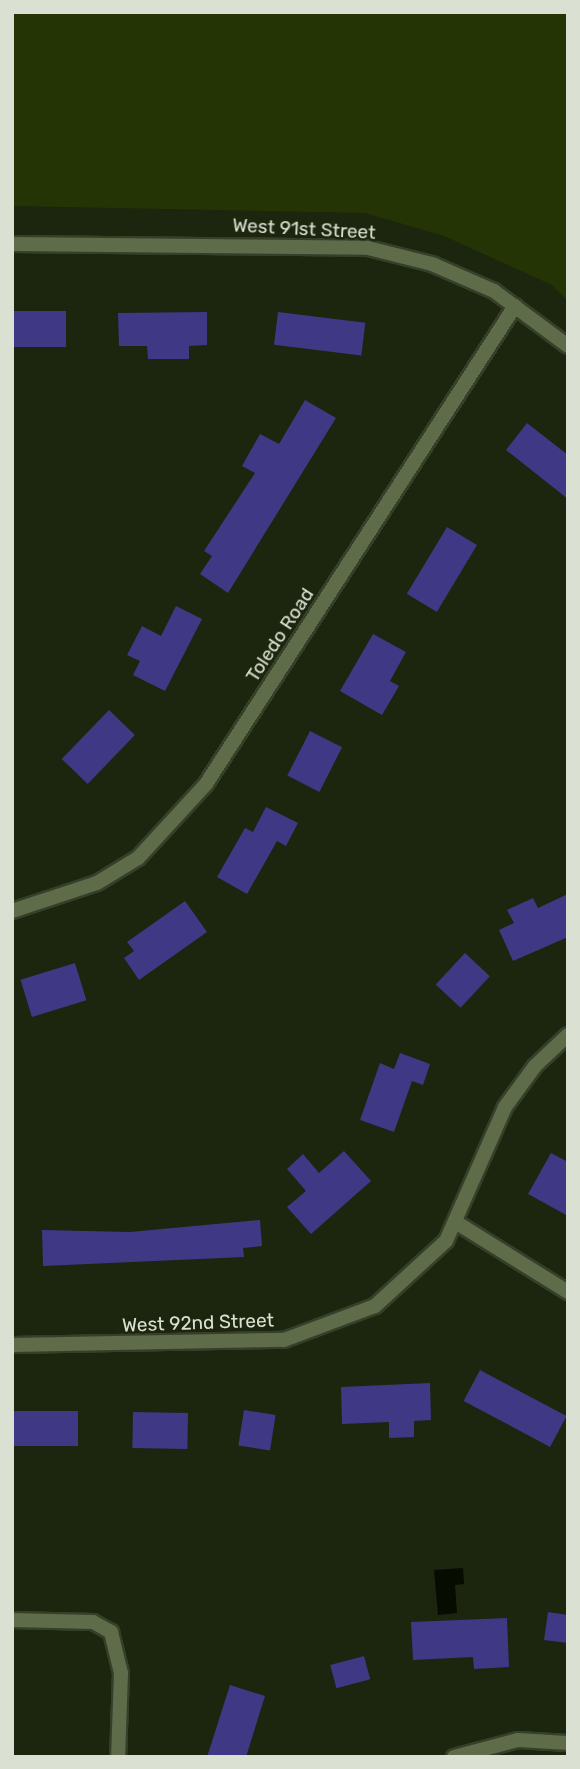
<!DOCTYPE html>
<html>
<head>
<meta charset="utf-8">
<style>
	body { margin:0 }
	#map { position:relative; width:580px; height:1769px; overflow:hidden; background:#1c250e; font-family:Rubik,sans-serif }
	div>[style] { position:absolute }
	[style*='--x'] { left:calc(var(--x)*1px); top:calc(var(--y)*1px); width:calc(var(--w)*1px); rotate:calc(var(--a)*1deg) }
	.green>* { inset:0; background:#253405 }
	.water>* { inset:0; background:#060d00 }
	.building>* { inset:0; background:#3f3884; transform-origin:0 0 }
	.roads { filter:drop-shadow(2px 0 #373f29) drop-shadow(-2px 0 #373f29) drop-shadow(0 2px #373f29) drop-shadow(0 -2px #373f29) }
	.lane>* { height:14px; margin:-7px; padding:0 7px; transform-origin:7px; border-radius:7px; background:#5e6c49 }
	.street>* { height:14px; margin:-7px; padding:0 7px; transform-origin:7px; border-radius:7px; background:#5e6c49 }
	span { translate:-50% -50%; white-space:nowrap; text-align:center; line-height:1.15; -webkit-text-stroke:5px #1c250e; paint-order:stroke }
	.street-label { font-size:19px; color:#dbe1d2 }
	.frame { position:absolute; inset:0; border:14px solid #dbe1d2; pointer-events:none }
</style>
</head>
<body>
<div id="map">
	<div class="green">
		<div style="clip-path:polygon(12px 12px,568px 12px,568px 301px,552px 285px,444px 236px,365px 213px,12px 206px)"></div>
	</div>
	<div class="water">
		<div style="clip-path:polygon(463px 1568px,464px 1584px,455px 1585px,457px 1613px,438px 1615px,434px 1570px)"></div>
	</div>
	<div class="building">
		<div style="left:66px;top:311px;width:36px;height:54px;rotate:90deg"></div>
		<div style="clip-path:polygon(207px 312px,207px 345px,189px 346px,189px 359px,148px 359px,147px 346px,119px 346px,118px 313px)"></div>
		<div style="left:278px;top:312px;width:88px;height:33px;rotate:7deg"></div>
		<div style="clip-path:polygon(305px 400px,336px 418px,228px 593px,200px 574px,212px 556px,204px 551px,255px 473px,242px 466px,260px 434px,279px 444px)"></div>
		<div style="clip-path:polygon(527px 423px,568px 455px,568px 499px,506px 450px)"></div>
		<div style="left:447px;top:527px;width:35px;height:78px;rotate:31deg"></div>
		<div style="clip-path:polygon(176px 606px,202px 619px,165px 691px,133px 675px,140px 661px,127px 655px,142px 626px,161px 636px)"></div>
		<div style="clip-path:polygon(373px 634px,406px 652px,390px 681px,399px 686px,382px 715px,340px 691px)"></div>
		<div style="left:109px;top:710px;width:36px;height:68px;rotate:44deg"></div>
		<div style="left:310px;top:731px;width:36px;height:50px;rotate:27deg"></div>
		<div style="clip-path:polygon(266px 807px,298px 823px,286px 846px,277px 841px,247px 894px,217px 877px,245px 828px,253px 832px)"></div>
		<div style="clip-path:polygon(568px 894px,568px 937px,513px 961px,499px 930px,514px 923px,507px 910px,533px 898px,538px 908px)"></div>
		<div style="clip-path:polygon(185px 901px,207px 932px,139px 980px,124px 958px,134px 951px,127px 942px)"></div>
		<div style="left:465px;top:953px;width:34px;height:43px;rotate:43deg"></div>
		<div style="left:75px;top:963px;width:39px;height:57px;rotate:73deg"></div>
		<div style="clip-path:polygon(400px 1053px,430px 1064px,423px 1085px,412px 1081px,394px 1132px,360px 1120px,380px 1063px,394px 1069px)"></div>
		<div style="clip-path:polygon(344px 1151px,371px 1181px,311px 1234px,287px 1207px,306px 1191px,287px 1169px,303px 1154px,319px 1173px)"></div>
		<div style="clip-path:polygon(551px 1153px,568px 1162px,568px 1216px,528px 1194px)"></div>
		<div style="clip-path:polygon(260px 1220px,262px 1246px,243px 1248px,244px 1257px,43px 1266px,42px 1230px,130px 1232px)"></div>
		<div style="left:480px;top:1370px;width:98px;height:35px;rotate:28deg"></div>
		<div style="clip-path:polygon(430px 1383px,431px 1420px,414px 1421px,414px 1437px,389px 1438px,389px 1422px,342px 1424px,341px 1387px)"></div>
		<div style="left:244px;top:1410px;width:32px;height:36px;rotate:9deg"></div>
		<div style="left:12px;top:1411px;width:66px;height:35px"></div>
		<div style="left:133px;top:1412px;width:55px;height:36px;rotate:1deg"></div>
		<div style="clip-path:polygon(548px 1612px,568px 1615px,568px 1643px,544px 1640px)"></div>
		<div style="clip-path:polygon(507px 1618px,509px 1667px,474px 1669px,473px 1657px,413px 1660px,411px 1622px)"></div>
		<div style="left:364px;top:1656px;width:24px;height:35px;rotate:75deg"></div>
		<div style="clip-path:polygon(230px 1685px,265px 1696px,246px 1757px,207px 1757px)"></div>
	</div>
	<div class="roads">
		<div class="lane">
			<div style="--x:12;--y:1620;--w:81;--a:1.4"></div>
			<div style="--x:93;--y:1622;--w:21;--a:29"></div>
			<div style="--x:111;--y:1632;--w:42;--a:76.3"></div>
			<div style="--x:121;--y:1673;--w:84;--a:92"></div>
		</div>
		<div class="street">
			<div style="--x:12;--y:244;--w:356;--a:0.6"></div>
			<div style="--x:368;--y:248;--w:66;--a:14"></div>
			<div style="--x:432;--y:264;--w:68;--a:23.5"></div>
			<div style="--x:494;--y:291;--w:92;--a:36.6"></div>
			<div style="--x:12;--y:911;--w:89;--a:-18.2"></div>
			<div style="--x:97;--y:883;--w:48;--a:-31.4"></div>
			<div style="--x:138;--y:858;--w:100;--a:-47.4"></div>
			<div style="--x:206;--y:784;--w:569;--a:-57.12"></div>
			<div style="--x:457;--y:1223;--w:131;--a:31.9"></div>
			<div style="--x:12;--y:1345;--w:272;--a:-1.1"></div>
			<div style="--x:284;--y:1340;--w:97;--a:-20.5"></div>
			<div style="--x:375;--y:1306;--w:96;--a:-42.5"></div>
			<div style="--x:446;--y:1241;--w:146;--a:-66.2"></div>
			<div style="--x:505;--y:1107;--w:51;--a:-53.8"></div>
			<div style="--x:535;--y:1066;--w:45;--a:-43.2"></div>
			<div style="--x:454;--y:1757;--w:66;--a:-14.9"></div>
			<div style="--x:518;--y:1740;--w:50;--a:3.4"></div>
		</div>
	</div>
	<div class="street-label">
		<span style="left:304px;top:229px;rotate:3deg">West 91st Street</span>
		<span style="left:280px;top:635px;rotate:-57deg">Toledo Road</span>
		<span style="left:198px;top:1323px;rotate:-2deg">West 92nd Street</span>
	</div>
	<div class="frame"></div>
</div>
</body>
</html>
